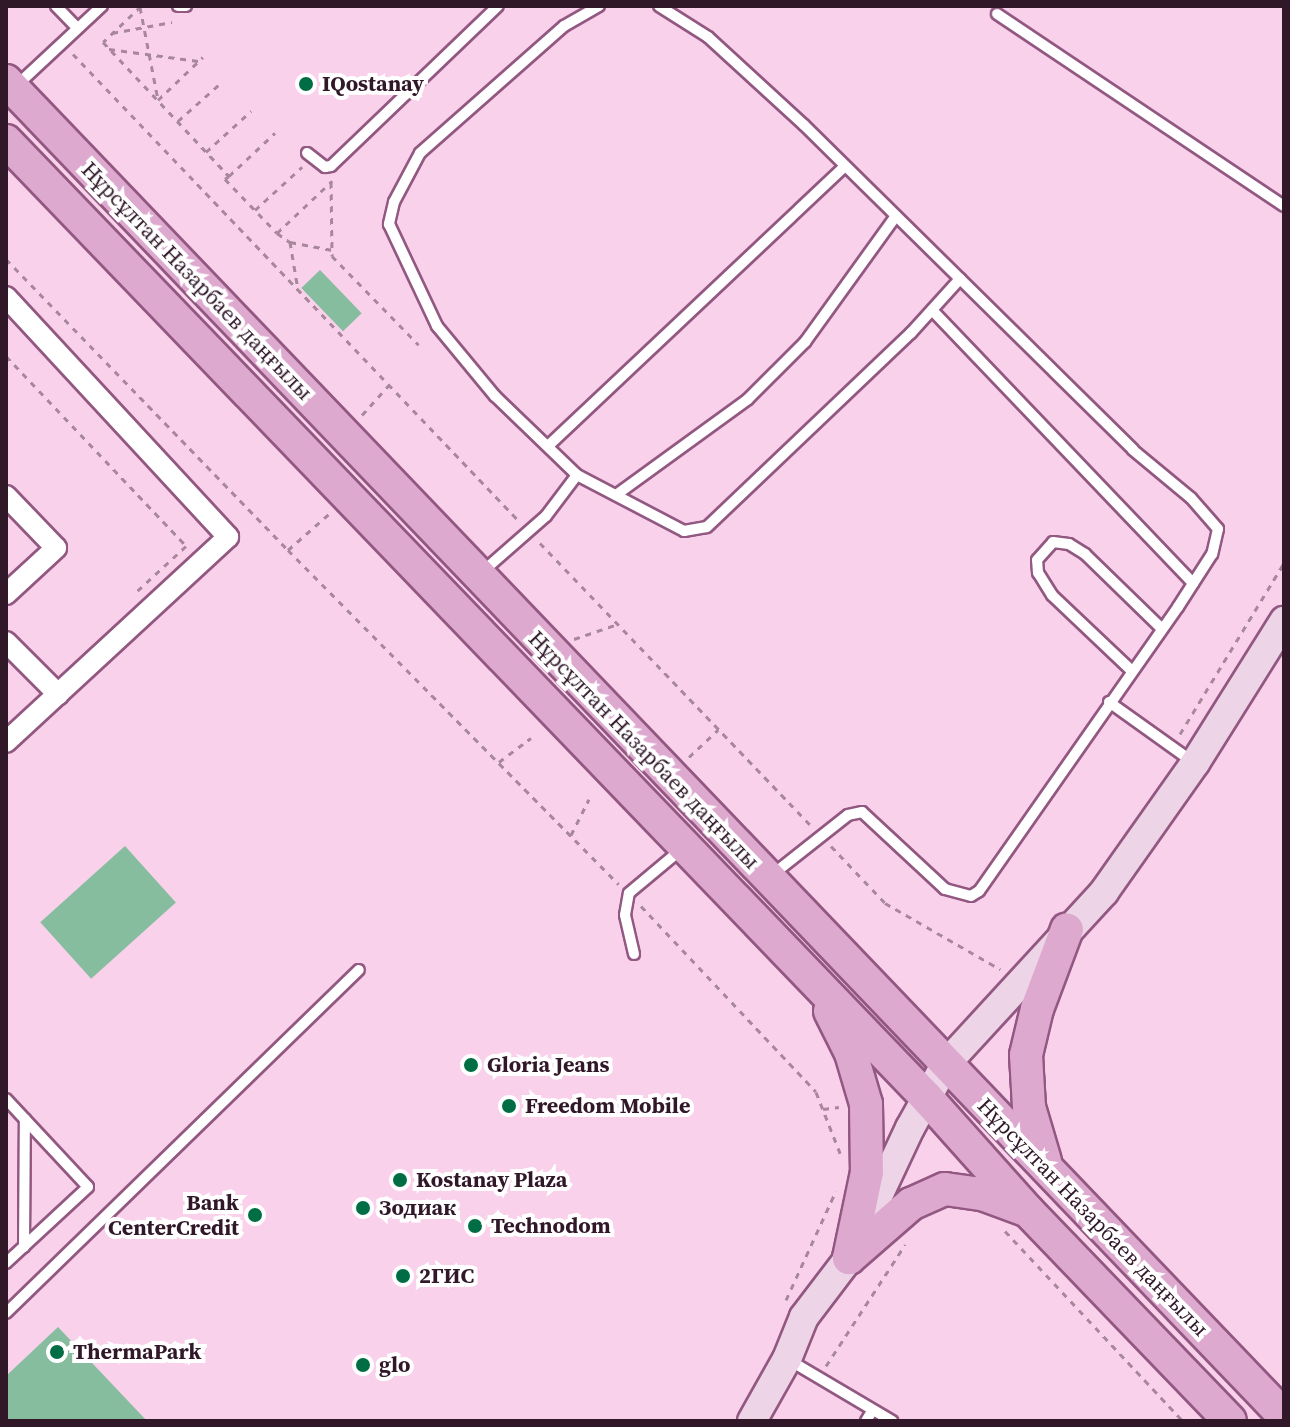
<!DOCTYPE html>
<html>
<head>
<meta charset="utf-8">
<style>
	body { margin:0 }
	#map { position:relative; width:1290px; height:1427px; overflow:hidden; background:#f9d1eb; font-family:"Source Serif 4",serif }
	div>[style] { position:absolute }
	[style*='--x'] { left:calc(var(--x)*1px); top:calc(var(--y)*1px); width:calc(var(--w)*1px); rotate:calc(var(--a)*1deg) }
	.green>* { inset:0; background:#86bd9e; transform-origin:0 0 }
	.path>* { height:3px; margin-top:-1.5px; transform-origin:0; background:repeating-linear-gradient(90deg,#a8879d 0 6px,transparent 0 12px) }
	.roads { filter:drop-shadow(2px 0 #925881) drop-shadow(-2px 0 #925881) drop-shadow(0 2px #925881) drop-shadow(0 -2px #925881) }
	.lane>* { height:10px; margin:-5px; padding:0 5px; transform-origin:5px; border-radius:5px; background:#fff }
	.street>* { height:20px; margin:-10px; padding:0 10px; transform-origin:10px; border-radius:10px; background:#fff }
	.secondary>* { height:28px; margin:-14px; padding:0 14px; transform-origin:14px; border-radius:14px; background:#eed4e7 }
	.primary>* { height:32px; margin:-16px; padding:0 16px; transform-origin:16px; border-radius:16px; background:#dea9cf }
	.dots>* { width:22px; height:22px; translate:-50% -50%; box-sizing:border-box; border:4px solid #fff; border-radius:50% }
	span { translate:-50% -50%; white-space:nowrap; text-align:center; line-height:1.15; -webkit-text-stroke:8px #fff; paint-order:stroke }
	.poi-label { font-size:22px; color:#301829; font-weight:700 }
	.left { translate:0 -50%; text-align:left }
	.right { translate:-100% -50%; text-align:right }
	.street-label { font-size:22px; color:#301829 }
	.frame { position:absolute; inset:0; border:8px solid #301829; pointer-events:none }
</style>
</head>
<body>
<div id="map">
	<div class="green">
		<div style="left:320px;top:270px;width:60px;height:26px;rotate:46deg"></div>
		<div style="left:125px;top:846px;width:76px;height:114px;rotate:48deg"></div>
		<div style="clip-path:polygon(58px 1327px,147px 1421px,6px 1421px,6px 1376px)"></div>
	</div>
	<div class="path">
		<div style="--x:141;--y:6;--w:52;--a:136.5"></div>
		<div style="--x:103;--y:42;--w:184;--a:46.8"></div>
		<div style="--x:229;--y:176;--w:5;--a:143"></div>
		<div style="--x:225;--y:179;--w:75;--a:46.1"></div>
		<div style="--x:277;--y:233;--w:76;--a:-43.4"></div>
		<div style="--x:140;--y:7;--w:95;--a:79"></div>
		<div style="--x:112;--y:33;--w:61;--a:-10.4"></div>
		<div style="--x:109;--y:49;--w:90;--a:7.7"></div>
		<div style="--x:73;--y:54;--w:644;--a:46.32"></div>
		<div style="--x:158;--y:100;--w:62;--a:-43.7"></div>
		<div style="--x:178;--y:121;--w:60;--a:-41.6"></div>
		<div style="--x:206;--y:152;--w:61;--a:-42.3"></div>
		<div style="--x:229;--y:176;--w:63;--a:-43.1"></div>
		<div style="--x:331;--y:182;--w:74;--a:89.2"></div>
		<div style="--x:332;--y:256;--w:124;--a:45.7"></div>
		<div style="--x:255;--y:210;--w:64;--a:-42.5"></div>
		<div style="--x:277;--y:233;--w:16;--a:35"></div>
		<div style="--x:290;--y:242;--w:43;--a:10.8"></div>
		<div style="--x:290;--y:242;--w:49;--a:80.5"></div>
		<div style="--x:6;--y:259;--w:405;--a:45.9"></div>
		<div style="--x:288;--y:550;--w:470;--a:45.3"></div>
		<div style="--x:6;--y:356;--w:262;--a:46.5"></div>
		<div style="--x:186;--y:546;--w:71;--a:137.3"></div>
		<div style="--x:362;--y:415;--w:40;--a:-48"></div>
		<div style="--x:540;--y:543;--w:392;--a:46.2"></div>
		<div style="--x:288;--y:550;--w:55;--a:-41.3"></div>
		<div style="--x:574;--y:639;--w:46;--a:-18.8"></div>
		<div style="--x:1180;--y:734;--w:200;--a:-58.7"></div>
		<div style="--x:689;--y:757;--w:40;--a:-43"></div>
		<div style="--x:499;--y:762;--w:40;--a:-37"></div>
		<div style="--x:571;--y:835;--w:40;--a:-63.4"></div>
		<div style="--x:831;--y:846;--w:79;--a:46.5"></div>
		<div style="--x:885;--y:903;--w:133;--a:29.9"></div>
		<div style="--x:641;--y:906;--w:255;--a:46.7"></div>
		<div style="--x:816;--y:1092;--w:66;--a:68.5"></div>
		<div style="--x:823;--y:1109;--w:16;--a:-7"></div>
		<div style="--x:1005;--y:1231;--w:260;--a:46.9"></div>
		<div style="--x:786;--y:1300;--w:120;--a:-65.4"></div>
		<div style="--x:826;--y:1366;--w:145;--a:-56.9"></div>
	</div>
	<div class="roads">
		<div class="lane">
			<div style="--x:56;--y:6;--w:30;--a:46"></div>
			<div style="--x:178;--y:6;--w:8;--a:0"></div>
			<div style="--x:599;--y:6;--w:40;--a:150.3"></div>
			<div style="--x:564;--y:26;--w:192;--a:138.6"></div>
			<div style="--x:420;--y:153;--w:55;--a:118"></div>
			<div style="--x:394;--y:202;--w:23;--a:103"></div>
			<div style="--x:389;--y:224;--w:113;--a:64.8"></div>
			<div style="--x:437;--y:326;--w:91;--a:50.4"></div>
			<div style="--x:495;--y:396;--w:114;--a:43.9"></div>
			<div style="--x:577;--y:475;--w:121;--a:27.6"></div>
			<div style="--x:684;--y:531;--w:23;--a:-10"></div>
			<div style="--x:707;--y:527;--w:282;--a:-43.6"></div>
			<div style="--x:911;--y:333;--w:73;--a:-47.8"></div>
			<div style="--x:659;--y:6;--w:58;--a:32.3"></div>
			<div style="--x:708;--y:37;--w:130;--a:42.5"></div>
			<div style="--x:804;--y:125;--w:462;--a:44.6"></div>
			<div style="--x:1133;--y:450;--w:75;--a:39.6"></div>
			<div style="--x:1191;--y:498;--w:41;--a:48.9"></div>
			<div style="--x:1218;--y:529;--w:26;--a:103"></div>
			<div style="--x:1212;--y:554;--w:63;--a:122.7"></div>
			<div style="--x:1178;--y:607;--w:347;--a:125"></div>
			<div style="--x:979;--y:891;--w:9;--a:148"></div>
			<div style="--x:971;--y:896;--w:27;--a:-165"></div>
			<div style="--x:945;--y:889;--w:113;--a:-137.1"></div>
			<div style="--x:862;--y:812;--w:14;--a:168"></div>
			<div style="--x:848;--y:815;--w:97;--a:141.7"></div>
			<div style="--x:997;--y:14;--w:345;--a:33.8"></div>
			<div style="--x:15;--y:87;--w:119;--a:-43"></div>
			<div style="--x:307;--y:153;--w:23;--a:38"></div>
			<div style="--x:325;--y:167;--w:6;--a:-9"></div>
			<div style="--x:331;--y:166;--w:231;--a:-43.8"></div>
			<div style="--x:932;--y:310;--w:378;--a:46.3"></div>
			<div style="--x:548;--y:446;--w:408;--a:-43.3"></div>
			<div style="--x:616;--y:495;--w:163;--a:-36"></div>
			<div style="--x:748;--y:399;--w:81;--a:-45"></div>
			<div style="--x:805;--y:342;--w:155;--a:-54.2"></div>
			<div style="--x:481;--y:573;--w:86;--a:-41.2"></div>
			<div style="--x:546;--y:516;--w:51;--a:-52.9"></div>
			<div style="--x:1132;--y:671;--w:110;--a:-136.5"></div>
			<div style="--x:1052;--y:595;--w:26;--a:-122"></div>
			<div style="--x:1038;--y:573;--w:13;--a:-94"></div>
			<div style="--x:1037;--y:560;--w:24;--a:-48"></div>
			<div style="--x:1053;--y:542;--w:16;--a:7"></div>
			<div style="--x:1069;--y:544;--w:19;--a:32"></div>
			<div style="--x:1085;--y:554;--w:107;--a:44.2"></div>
			<div style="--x:1109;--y:702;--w:103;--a:35.5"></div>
			<div style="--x:634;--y:954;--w:40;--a:-103"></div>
			<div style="--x:625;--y:915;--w:22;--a:-80"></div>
			<div style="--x:629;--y:893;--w:70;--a:-39.8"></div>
			<div style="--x:6;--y:1099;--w:120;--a:47"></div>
			<div style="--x:88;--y:1187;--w:112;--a:137.2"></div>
			<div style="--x:24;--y:1247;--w:128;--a:-89.6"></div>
			<div style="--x:6;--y:1313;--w:492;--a:-44.2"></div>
			<div style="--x:789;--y:1360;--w:120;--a:30.6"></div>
			<div style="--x:866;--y:1421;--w:12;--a:-59"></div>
		</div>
		<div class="street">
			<div style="--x:6;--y:297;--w:327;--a:47.2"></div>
			<div style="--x:228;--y:537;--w:302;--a:137.3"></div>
			<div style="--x:6;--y:496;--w:72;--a:46.1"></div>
			<div style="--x:56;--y:548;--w:68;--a:137.4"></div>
			<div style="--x:6;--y:642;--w:74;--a:45"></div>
		</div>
		<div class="secondary">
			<div style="--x:752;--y:1421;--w:71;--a:-60.6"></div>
			<div style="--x:787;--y:1359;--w:45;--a:-68"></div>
			<div style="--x:804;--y:1317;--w:74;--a:-52.7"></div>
			<div style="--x:849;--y:1258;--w:144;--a:-64.9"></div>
			<div style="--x:910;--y:1128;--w:72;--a:-60.9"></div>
			<div style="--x:945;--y:1065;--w:235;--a:-47.4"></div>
			<div style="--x:1104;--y:892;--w:158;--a:-54.8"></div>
			<div style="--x:1195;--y:763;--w:168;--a:-57.9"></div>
		</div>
		<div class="primary">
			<div style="--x:6;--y:81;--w:1848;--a:46.25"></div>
			<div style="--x:6;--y:141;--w:1327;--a:46.1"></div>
			<div style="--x:926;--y:1097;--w:153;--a:48.2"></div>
			<div style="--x:1028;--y:1211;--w:291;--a:46.1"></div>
			<div style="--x:830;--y:1011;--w:47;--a:63.4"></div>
			<div style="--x:851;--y:1053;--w:53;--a:73.6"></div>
			<div style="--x:866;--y:1104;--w:68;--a:89.2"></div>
			<div style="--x:867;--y:1172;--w:88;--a:101.8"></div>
			<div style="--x:1045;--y:1161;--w:56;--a:-106.5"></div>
			<div style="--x:1029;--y:1107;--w:52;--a:-93.3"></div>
			<div style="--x:1026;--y:1055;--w:47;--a:-76.6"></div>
			<div style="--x:1037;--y:1009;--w:85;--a:-69.4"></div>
			<div style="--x:849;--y:1258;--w:82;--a:-41.1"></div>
			<div style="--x:911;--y:1204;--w:37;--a:-24"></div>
			<div style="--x:945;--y:1189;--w:37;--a:8"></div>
			<div style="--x:982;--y:1194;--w:44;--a:20.1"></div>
		</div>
	</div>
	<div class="dots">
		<div style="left:306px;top:84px;background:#016d44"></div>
		<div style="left:471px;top:1065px;background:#016d44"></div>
		<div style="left:509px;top:1106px;background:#016d44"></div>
		<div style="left:400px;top:1180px;background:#016d44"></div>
		<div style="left:363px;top:1208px;background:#016d44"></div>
		<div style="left:255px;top:1215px;background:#016d44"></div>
		<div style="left:475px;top:1226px;background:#016d44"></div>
		<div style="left:403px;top:1276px;background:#016d44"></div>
		<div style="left:57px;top:1352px;background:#016d44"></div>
		<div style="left:363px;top:1365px;background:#016d44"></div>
	</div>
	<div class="poi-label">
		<span class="left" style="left:322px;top:84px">IQostanay</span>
		<span class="left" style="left:487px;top:1065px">Gloria Jeans</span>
		<span class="left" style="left:525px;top:1106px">Freedom Mobile</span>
		<span class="left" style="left:416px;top:1180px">Kostanay Plaza</span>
		<span class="right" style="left:239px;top:1215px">Bank<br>CenterCredit</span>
		<span class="left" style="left:379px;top:1208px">Зодиак</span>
		<span class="left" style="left:491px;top:1226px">Technodom</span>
		<span class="left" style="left:419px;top:1276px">2ГИС</span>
		<span class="left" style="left:73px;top:1352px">ThermaPark</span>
		<span class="left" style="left:379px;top:1365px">glo</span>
	</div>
	<div class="street-label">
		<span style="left:197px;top:281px;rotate:46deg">Нұрсұлтан Назарбаев даңғылы</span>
		<span style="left:644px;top:750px;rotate:46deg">Нұрсұлтан Назарбаев даңғылы</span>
		<span style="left:1093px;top:1217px;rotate:46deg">Нұрсұлтан Назарбаев даңғылы</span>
	</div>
	<div class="frame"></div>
</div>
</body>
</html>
